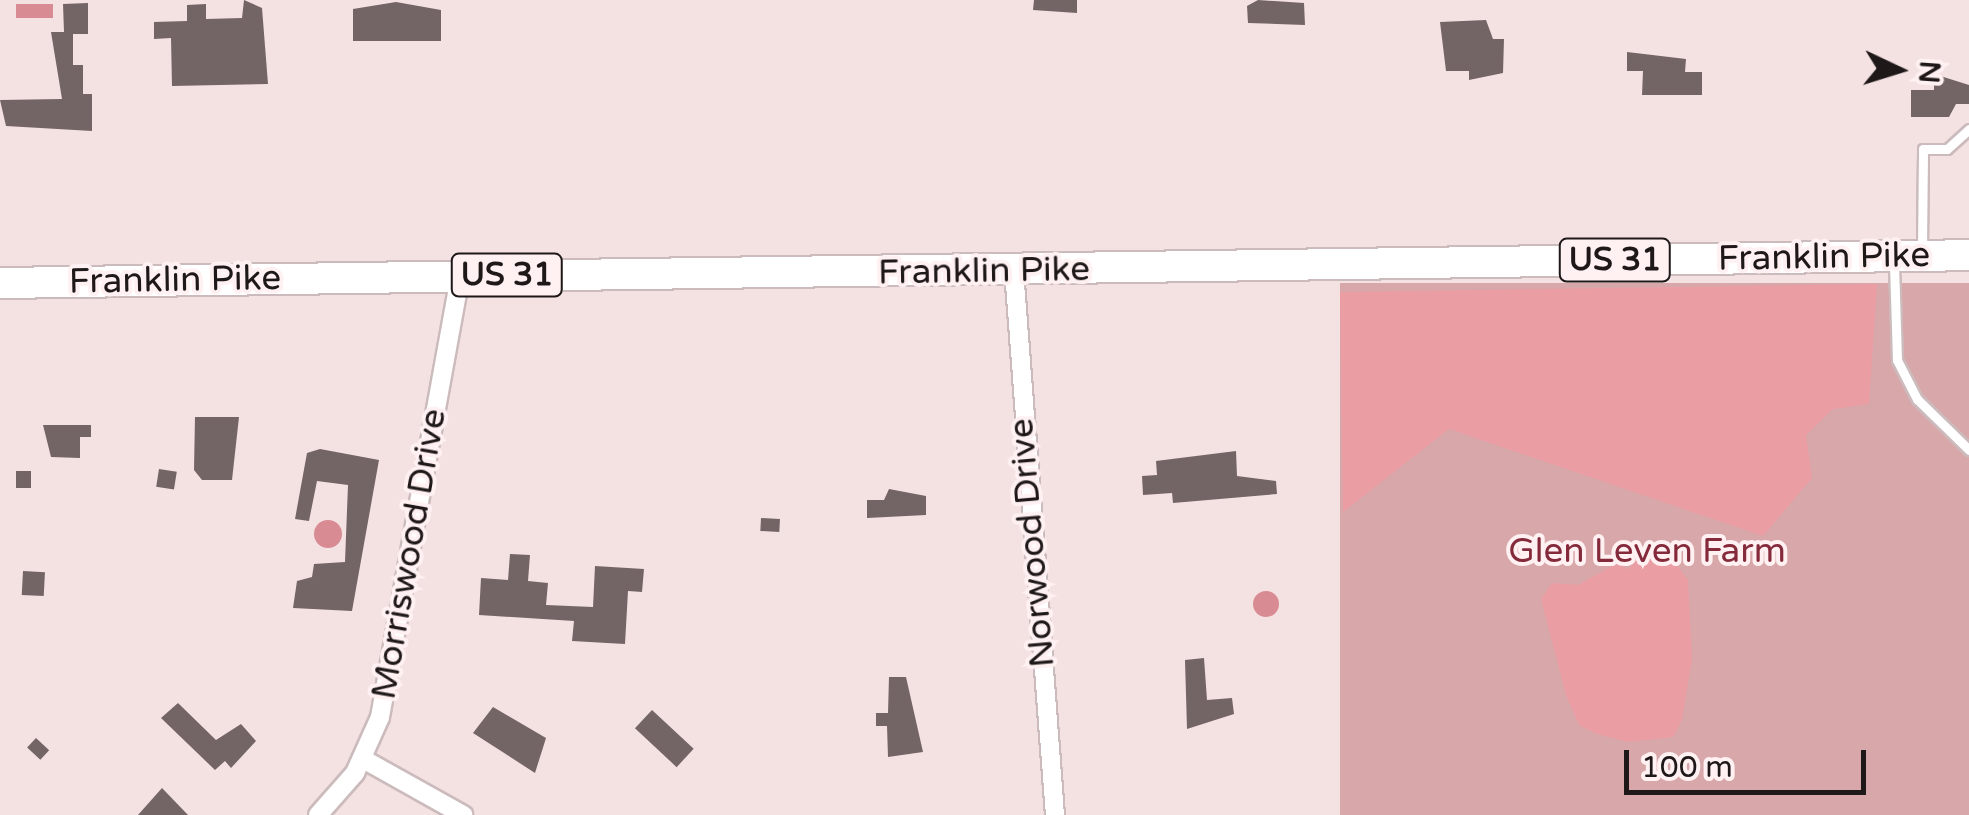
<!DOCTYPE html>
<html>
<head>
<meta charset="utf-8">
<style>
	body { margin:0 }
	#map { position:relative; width:1969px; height:815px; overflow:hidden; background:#f4e2e3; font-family:"Varela Round",sans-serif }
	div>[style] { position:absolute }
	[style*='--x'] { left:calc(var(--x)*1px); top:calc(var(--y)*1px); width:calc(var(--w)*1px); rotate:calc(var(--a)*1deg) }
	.green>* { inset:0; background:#d7a7aa; transform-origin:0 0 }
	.forest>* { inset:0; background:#eb9da4 }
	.water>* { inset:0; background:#d88b92; transform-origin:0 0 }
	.round { border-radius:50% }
	.building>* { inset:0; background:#736465; transform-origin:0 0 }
	.roads { filter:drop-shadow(2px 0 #ccbbbc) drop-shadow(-2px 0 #ccbbbc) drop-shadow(0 2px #ccbbbc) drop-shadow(0 -2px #ccbbbc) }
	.service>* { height:9px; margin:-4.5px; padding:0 4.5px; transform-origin:4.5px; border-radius:4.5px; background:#fff }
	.minor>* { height:18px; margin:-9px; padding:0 9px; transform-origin:9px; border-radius:9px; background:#fff }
	.primary>* { height:30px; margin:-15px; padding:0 15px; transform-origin:15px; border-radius:15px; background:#fff }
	span { translate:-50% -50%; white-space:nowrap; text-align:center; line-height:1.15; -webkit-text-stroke:8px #fff0f1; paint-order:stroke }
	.shield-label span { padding:2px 8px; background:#fff0f1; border:2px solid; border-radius:8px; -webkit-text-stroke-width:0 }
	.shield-label { font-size:32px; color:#1e1818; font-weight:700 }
	.street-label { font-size:35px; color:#1e1818 }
	.park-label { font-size:35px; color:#852a3b }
	.north { position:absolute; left:1849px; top:20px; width:100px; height:100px; -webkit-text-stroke:8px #fff0f1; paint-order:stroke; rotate:94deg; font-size:28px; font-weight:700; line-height:40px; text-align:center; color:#1e1818 }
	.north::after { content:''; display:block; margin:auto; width:35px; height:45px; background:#1e1818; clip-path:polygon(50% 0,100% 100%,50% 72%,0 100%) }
	.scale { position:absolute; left:1624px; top:750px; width:242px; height:45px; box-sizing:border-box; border:5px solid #1e1818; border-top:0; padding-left:12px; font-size:30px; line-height:35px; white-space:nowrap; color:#1e1818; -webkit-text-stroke:8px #fff0f1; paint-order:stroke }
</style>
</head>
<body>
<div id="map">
	<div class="green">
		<div style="left:1969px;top:283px;width:532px;height:629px;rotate:90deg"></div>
	</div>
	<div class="forest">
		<div style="clip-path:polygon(1877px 284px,1869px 404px,1833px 409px,1806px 435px,1812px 478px,1763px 536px,1449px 429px,1343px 512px,1340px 292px)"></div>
		<div style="clip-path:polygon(1665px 549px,1688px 580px,1692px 659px,1682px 720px,1673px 737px,1628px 742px,1597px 734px,1579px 725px,1566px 695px,1541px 599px,1552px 583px,1578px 585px,1616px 564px,1629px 569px,1641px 550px)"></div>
	</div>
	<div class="water">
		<div style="left:16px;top:4px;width:37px;height:14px"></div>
		<div class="round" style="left:314px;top:520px;width:28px;height:28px"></div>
		<div class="round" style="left:1253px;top:591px;width:26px;height:26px"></div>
	</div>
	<div class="building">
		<div style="clip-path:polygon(244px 0,262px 8px,268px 84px,172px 86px,171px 38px,154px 39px,154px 22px,187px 21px,187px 5px,206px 4px,206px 19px,242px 18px)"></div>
		<div style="clip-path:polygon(1034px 0,1077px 0,1077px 13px,1033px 10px)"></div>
		<div style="clip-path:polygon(1258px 0,1304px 3px,1305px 25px,1248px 23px,1247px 6px)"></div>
		<div style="clip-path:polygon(396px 2px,441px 10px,441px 41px,353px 41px,353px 9px)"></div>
		<div style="clip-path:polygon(88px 3px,88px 34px,73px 34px,73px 65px,83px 65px,83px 94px,92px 94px,92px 131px,6px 126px,0 100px,62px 99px,51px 32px,64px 32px,63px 4px)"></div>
		<div style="clip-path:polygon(1486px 20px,1493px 39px,1504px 39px,1503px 73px,1469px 80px,1469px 71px,1446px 71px,1440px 22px)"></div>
		<div style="clip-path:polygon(1627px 52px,1686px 59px,1685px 72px,1702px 72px,1702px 95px,1642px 95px,1643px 71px,1627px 71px)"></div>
		<div style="clip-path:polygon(1934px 74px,1969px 85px,1969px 104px,1956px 104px,1949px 117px,1911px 117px,1911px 90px,1934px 90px)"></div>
		<div style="clip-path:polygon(195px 417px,239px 417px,232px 480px,202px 480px,194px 470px)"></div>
		<div style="clip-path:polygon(43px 425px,91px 425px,91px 437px,80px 437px,80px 458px,51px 457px)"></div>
		<div style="clip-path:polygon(320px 449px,379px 460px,352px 611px,293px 608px,297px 581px,312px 577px,314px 564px,345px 562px,348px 485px,317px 481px,309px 521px,295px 519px,307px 453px)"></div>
		<div style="clip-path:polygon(1236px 451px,1237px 476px,1276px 481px,1277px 494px,1173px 503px,1172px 493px,1143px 495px,1142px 476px,1157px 475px,1156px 461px)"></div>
		<div style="left:159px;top:469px;width:18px;height:18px;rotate:9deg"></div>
		<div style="left:16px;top:471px;width:15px;height:17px"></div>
		<div style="clip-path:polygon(889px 489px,926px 496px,926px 515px,867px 518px,867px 500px,884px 500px)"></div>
		<div style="left:761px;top:518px;width:19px;height:13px;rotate:3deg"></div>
		<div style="clip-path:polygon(510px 554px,530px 555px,528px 581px,548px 583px,546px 605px,593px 607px,595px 566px,644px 569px,642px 592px,628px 591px,625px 644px,572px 641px,574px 621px,479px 615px,481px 578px,508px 580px)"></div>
		<div style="left:23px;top:571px;width:22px;height:24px;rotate:3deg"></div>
		<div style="clip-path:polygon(1204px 658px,1207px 700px,1232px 698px,1234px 714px,1187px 729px,1185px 660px)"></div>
		<div style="clip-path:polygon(889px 677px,906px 677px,923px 752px,888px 757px,887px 726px,876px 726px,876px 713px,888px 713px)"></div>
		<div style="clip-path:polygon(178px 703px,216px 740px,241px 724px,256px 741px,231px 768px,225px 761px,215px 770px,161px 718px)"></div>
		<div style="clip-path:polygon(493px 707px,546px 738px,535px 773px,473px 733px)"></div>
		<div style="left:652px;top:710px;width:57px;height:25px;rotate:43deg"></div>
		<div style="left:36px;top:738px;width:18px;height:13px;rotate:43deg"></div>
		<div style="clip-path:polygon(162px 788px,188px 815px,138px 815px)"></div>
	</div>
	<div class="roads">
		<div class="service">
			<div style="--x:1922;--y:248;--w:99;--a:-89.4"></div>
			<div style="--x:1923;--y:149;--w:24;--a:0"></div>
			<div style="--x:1947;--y:149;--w:30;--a:-42"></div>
			<div style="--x:1894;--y:264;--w:96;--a:88.2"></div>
			<div style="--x:1897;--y:360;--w:44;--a:62.9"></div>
			<div style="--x:1917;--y:399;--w:73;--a:44.4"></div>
		</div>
		<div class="minor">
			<div style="--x:1014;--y:270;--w:547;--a:85.7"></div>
			<div style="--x:363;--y:759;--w:115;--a:29.2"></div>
			<div style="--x:318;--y:815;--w:56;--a:-48.6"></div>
			<div style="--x:355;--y:773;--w:61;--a:-65.9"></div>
			<div style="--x:380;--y:717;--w:449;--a:-79.7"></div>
		</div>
		<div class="primary">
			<div style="--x:0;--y:283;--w:1969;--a:-0.81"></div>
		</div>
	</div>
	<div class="shield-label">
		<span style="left:1615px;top:260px">US 31</span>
		<span style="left:507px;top:275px">US 31</span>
	</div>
	<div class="street-label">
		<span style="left:1824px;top:257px;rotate:-1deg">Franklin Pike</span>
		<span style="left:984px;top:271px;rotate:-1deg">Franklin Pike</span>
		<span style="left:175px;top:280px;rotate:-1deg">Franklin Pike</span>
		<span style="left:1032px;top:543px;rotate:-95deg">Norwood Drive</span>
		<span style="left:409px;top:554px;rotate:-80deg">Morriswood Drive</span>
	</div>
	<div class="park-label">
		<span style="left:1647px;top:551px">Glen Leven Farm</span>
	</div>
	<div class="north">N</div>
	<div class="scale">100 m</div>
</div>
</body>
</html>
